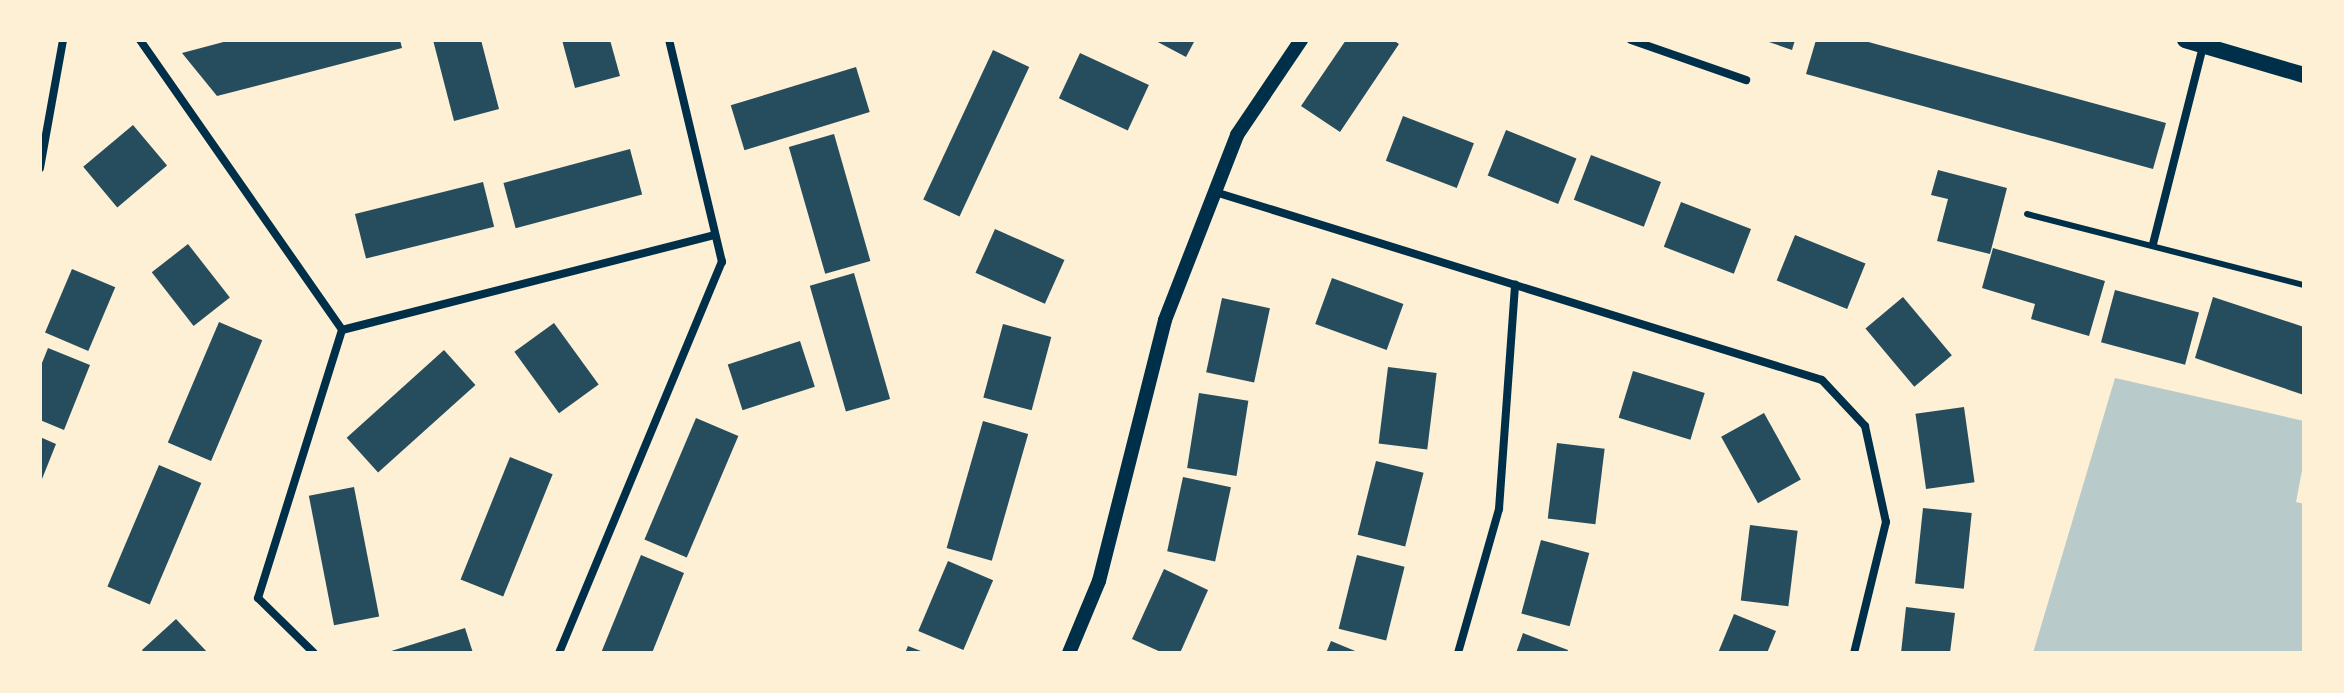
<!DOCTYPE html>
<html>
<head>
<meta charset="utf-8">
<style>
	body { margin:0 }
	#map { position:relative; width:2344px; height:693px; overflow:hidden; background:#fdf0d5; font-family:Spectral,serif }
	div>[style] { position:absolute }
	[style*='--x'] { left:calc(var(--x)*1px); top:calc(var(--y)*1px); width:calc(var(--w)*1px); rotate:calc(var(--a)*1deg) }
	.green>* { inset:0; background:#b9caca }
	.building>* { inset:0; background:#264d5e; transform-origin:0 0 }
	.service>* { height:6px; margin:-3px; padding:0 3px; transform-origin:3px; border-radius:3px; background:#003049 }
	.minor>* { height:8px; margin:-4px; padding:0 4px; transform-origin:4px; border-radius:4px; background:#003049 }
	.tertiary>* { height:14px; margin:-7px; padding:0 7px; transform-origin:7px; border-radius:7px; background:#003049 }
	.secondary>* { height:16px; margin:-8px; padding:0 8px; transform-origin:8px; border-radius:8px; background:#003049 }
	span { translate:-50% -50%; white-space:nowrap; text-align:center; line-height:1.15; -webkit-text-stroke:8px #fdf0d5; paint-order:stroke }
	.frame { position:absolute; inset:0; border:42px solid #fdf0d5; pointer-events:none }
</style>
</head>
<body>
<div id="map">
	<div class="green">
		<div style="clip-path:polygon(2115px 378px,2304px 421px,2304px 460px,2296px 502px,2304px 504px,2304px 653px,2033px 653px)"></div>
	</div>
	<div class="building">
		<div style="clip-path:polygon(231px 40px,400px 40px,402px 48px,217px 96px,182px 53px)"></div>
		<div style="clip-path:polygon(433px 40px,481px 40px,499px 109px,454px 121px)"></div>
		<div style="clip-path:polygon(562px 40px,610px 40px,620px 76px,575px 88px)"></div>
		<div style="clip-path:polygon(1154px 40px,1195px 40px,1186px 57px)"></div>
		<div style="clip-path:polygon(1346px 40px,1393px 40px,1399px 44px,1340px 132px,1301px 106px)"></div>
		<div style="clip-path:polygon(1763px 40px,1795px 40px,1792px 50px)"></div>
		<div style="clip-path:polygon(1816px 40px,1861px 40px,2166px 123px,2153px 169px,1806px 74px)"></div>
		<div style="left:993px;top:50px;width:40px;height:165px;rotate:25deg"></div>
		<div style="left:1080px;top:53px;width:76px;height:50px;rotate:25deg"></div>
		<div style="left:856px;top:67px;width:47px;height:131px;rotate:73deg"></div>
		<div style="left:1403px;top:116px;width:76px;height:48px;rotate:21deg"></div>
		<div style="left:133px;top:125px;width:53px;height:65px;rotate:50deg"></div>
		<div style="left:1506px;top:130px;width:76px;height:49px;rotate:22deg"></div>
		<div style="left:834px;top:134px;width:132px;height:47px;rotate:74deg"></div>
		<div style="left:630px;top:149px;width:47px;height:131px;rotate:75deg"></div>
		<div style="left:1591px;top:155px;width:75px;height:48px;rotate:21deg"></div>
		<div style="clip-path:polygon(1938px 170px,2007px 188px,1990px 254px,1937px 241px,1948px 199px,1931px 195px)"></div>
		<div style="left:483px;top:182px;width:46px;height:132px;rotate:76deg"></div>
		<div style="left:1681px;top:202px;width:75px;height:48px;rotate:21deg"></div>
		<div style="left:995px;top:229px;width:76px;height:48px;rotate:24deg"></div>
		<div style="left:1795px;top:235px;width:76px;height:49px;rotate:22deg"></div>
		<div style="left:188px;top:244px;width:68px;height:46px;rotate:52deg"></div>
		<div style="clip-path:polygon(1993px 248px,2105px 281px,2089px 336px,2031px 319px,2035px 304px,1982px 288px)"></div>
		<div style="left:72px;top:269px;width:47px;height:69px;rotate:23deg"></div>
		<div style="left:854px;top:273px;width:131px;height:46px;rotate:74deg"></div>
		<div style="left:1332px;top:278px;width:76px;height:49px;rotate:20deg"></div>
		<div style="left:2115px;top:290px;width:87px;height:54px;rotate:15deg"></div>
		<div style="left:1903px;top:297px;width:76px;height:49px;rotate:50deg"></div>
		<div style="clip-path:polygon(2213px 297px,2304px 327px,2304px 395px,2195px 358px)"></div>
		<div style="left:1222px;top:298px;width:49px;height:76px;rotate:12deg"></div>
		<div style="left:219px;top:322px;width:47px;height:131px;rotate:23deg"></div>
		<div style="left:554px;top:323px;width:76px;height:49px;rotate:54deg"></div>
		<div style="left:1003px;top:324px;width:50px;height:76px;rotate:15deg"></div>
		<div style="left:800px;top:341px;width:48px;height:76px;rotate:72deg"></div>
		<div style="clip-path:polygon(48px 348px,90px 365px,64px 430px,40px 420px,40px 368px)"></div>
		<div style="left:444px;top:350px;width:47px;height:131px;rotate:48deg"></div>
		<div style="left:1388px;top:367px;width:49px;height:77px;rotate:7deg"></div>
		<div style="left:1633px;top:371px;width:75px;height:49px;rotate:17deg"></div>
		<div style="left:1199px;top:393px;width:50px;height:76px;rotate:9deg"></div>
		<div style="left:1964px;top:407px;width:76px;height:49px;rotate:82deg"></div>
		<div style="left:1764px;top:413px;width:76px;height:49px;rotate:61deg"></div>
		<div style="left:696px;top:418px;width:46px;height:132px;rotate:23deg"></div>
		<div style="left:983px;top:421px;width:47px;height:132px;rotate:16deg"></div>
		<div style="clip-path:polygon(40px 437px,56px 444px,40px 484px)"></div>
		<div style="left:1557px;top:443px;width:48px;height:76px;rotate:7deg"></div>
		<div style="left:510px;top:457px;width:46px;height:132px;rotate:22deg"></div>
		<div style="left:1376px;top:461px;width:49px;height:76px;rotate:14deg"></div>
		<div style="left:159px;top:465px;width:46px;height:132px;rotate:23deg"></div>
		<div style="left:1183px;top:477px;width:49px;height:76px;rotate:12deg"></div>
		<div style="left:354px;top:487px;width:132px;height:46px;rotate:79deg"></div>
		<div style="left:1923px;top:508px;width:49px;height:76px;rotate:6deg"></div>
		<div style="left:1750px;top:525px;width:48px;height:76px;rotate:7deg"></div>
		<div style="left:1541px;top:540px;width:50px;height:76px;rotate:15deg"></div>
		<div style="clip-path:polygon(641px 555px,684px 573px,652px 653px,601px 653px)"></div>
		<div style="left:1357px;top:555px;width:49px;height:76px;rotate:14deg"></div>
		<div style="left:948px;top:561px;width:49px;height:76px;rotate:23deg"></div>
		<div style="clip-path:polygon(1164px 569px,1208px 590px,1180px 653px,1163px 653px,1132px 639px)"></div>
		<div style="clip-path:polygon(1906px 607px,1955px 613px,1950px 653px,1901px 653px)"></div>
		<div style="clip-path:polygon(1734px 614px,1776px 631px,1767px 653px,1718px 653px)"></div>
		<div style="clip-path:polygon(176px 619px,208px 653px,144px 653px,142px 650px)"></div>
		<div style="clip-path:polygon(465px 628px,473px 653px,388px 653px,388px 652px)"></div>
		<div style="clip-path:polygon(1523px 633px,1568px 650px,1567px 653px,1516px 653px)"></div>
		<div style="clip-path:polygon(1331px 641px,1360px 653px,1326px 653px)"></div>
		<div style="clip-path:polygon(908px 646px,926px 653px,905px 653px)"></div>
	</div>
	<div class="service">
		<div style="--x:2027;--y:214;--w:286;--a:14.4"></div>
	</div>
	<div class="minor">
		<div style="--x:140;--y:40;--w:353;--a:55.1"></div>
		<div style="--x:342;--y:330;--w:281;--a:107.4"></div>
		<div style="--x:258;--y:598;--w:78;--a:44.5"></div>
		<div style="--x:1631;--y:40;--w:122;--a:19.2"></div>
		<div style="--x:40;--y:168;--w:130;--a:-79.8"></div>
		<div style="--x:1215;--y:192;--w:635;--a:17.21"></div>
		<div style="--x:1822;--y:380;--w:63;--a:46.9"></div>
		<div style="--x:1865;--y:426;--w:98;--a:77.7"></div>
		<div style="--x:1886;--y:522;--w:135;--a:103.7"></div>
		<div style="--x:2153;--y:244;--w:204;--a:-75.8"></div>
		<div style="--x:342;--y:330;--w:385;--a:-14.3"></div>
		<div style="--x:559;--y:653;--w:424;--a:-67.4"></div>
		<div style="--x:722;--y:262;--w:228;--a:-103.4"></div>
		<div style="--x:1458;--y:653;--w:150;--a:-74.1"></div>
		<div style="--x:1499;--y:509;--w:225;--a:-85.9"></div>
	</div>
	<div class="tertiary">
		<div style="--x:1069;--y:653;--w:78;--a:-67.4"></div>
		<div style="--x:1099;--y:581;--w:269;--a:-75.8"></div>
		<div style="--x:1165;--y:320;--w:199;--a:-68.7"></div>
		<div style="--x:1237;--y:135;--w:115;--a:-56"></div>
	</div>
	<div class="secondary">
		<div style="--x:2185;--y:40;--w:124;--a:16.4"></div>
	</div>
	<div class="frame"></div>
</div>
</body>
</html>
